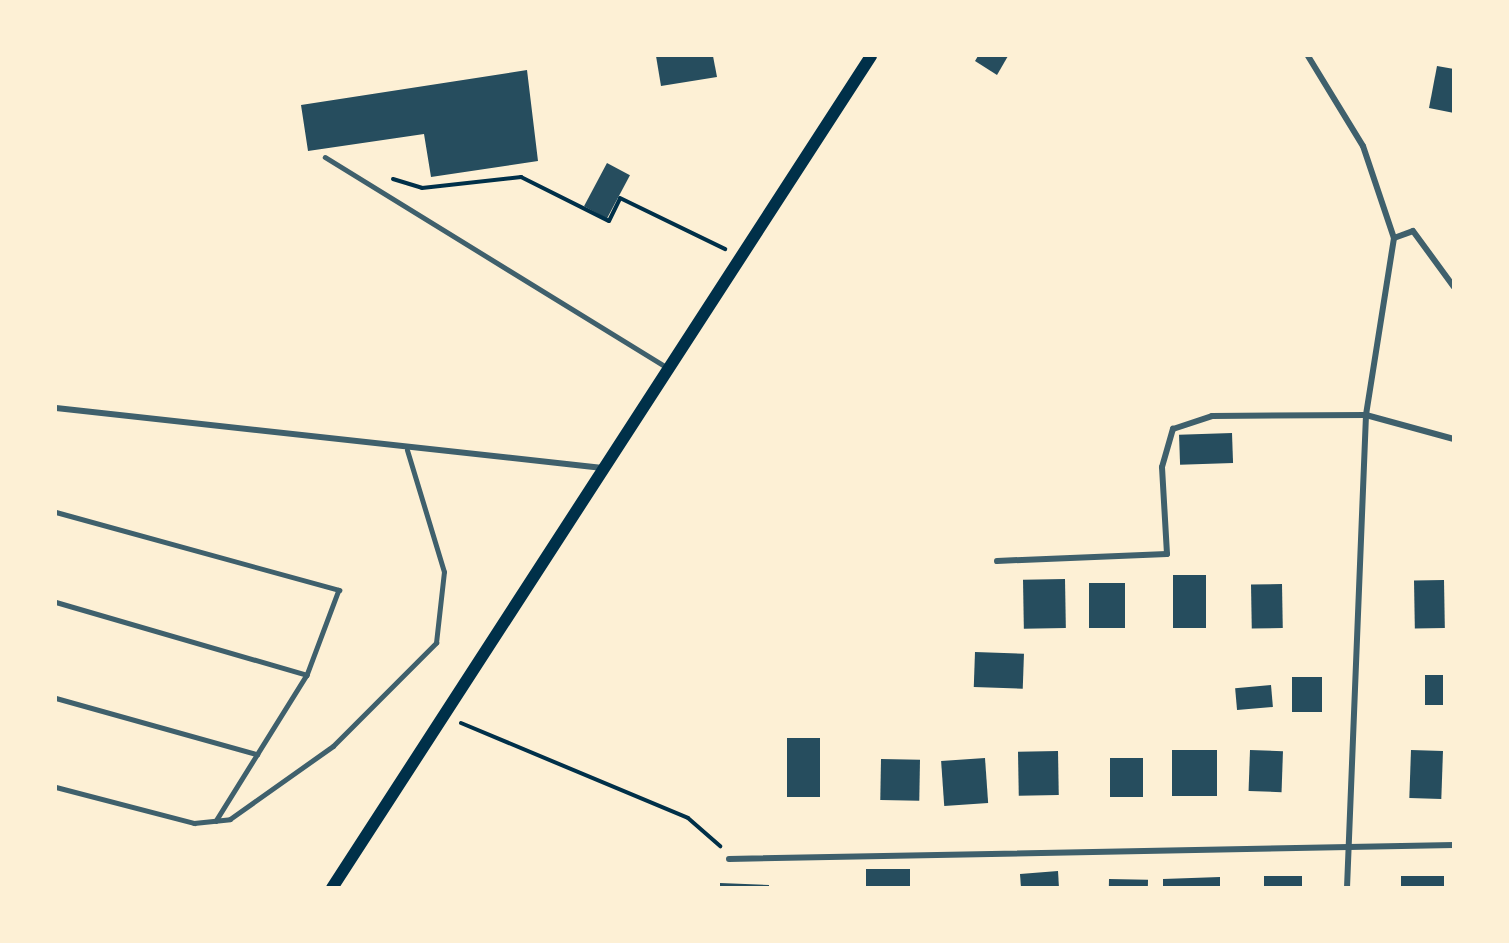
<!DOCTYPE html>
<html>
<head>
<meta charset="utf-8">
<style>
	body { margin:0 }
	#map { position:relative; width:1509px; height:943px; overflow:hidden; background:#fdf0d5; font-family:Mulish,sans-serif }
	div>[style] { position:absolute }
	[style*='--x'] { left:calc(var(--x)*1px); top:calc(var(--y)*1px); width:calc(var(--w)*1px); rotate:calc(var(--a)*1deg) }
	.building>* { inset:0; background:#264d5e; transform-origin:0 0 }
	.path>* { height:4px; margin:-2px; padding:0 2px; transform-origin:2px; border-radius:2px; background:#003049 }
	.service>* { height:4.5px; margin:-2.25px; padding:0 2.25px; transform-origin:2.25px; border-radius:2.25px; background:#3f606c }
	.minor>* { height:6px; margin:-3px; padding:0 3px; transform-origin:3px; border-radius:3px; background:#3f606c }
	.secondary>* { height:12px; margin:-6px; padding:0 6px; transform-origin:6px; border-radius:6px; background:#003049 }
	span { translate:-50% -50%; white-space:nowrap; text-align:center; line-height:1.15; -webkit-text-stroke:6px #fdf0d5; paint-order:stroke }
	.frame { position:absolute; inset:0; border:57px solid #fdf0d5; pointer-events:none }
</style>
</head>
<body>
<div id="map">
	<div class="building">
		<div style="clip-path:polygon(656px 56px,713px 56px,717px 77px,661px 86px)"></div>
		<div style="clip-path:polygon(978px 56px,1008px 56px,997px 75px,975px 61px)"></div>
		<div style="clip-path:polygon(1437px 66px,1454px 69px,1454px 113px,1429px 108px)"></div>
		<div style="clip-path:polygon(527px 70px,538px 161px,431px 177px,424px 134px,308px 151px,301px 105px)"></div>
		<div style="left:607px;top:163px;width:26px;height:49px;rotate:28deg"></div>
		<div style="left:1232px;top:433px;width:30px;height:53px;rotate:88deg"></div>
		<div style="left:1173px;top:575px;width:33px;height:53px"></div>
		<div style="left:1065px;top:579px;width:49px;height:42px;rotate:89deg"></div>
		<div style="left:1444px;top:580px;width:48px;height:30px;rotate:89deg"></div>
		<div style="left:1089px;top:583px;width:36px;height:45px"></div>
		<div style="left:1282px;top:584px;width:44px;height:31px;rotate:89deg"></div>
		<div style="left:975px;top:652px;width:49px;height:35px;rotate:2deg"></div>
		<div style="left:1443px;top:675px;width:30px;height:18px;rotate:90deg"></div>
		<div style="left:1292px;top:677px;width:30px;height:35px"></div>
		<div style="left:1271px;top:685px;width:22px;height:36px;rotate:85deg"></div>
		<div style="left:787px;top:738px;width:33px;height:59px"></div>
		<div style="left:1172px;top:750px;width:45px;height:46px"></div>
		<div style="left:1250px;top:750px;width:33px;height:41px;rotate:2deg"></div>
		<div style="left:1411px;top:750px;width:32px;height:48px;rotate:2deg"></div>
		<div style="left:1058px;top:751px;width:44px;height:40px;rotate:89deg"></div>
		<div style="left:985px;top:758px;width:45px;height:44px;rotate:86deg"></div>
		<div style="left:1110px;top:758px;width:33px;height:39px"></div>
		<div style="left:881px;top:759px;width:39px;height:41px;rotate:1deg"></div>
		<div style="left:866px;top:869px;width:44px;height:19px"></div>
		<div style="clip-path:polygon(1058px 871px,1059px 888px,1021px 888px,1020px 874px)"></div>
		<div style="left:1264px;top:876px;width:38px;height:12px"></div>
		<div style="left:1401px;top:876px;width:43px;height:12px"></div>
		<div style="clip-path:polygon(1220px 877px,1220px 888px,1163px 888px,1163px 879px)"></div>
		<div style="left:1109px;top:879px;width:39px;height:9px;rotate:1deg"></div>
		<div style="clip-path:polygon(720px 883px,769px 885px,769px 888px,720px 888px)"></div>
	</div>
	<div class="path">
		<div style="--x:393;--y:179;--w:30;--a:17"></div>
		<div style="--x:422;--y:188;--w:100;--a:-6.3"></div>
		<div style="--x:521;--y:177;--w:98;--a:26.6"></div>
		<div style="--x:609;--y:221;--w:25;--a:-64"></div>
		<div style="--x:620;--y:198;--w:117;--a:25.9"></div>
		<div style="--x:461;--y:723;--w:246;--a:22.7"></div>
		<div style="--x:688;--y:818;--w:43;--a:41.2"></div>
	</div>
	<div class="service">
		<div style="--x:325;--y:157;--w:403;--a:31.6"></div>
		<div style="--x:56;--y:512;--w:294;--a:15.4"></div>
		<div style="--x:339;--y:590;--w:91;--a:110.6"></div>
		<div style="--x:307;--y:675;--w:172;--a:121.9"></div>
		<div style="--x:56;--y:602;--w:261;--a:16.2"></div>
		<div style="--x:56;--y:698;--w:209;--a:15.6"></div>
		<div style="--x:56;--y:787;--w:143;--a:14.6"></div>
		<div style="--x:194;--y:823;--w:36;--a:-6"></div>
		<div style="--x:230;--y:819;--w:126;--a:-35.3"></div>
		<div style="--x:333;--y:746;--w:146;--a:-45"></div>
		<div style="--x:436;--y:643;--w:71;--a:-83.6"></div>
		<div style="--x:444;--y:572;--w:127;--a:-106.9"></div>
	</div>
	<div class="minor">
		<div style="--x:1308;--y:56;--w:105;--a:58.6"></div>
		<div style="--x:1363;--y:146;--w:97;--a:71.4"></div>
		<div style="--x:1394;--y:238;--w:179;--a:99"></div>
		<div style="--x:1366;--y:415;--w:473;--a:92.3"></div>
		<div style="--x:1394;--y:238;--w:20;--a:-20"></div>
		<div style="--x:1413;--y:231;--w:69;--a:53.8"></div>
		<div style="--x:56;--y:408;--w:550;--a:6.26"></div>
		<div style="--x:997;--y:561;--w:170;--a:-2.4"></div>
		<div style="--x:1167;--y:554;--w:87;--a:-93.3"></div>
		<div style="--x:1162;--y:467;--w:40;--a:-74"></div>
		<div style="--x:1173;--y:429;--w:41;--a:-18.4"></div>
		<div style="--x:1212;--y:416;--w:154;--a:-0.4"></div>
		<div style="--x:1366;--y:415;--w:91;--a:15.3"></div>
		<div style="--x:729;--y:859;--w:725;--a:-1.11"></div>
	</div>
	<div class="secondary">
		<div style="--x:332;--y:888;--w:991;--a:-57.06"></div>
	</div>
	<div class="frame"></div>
</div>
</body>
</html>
